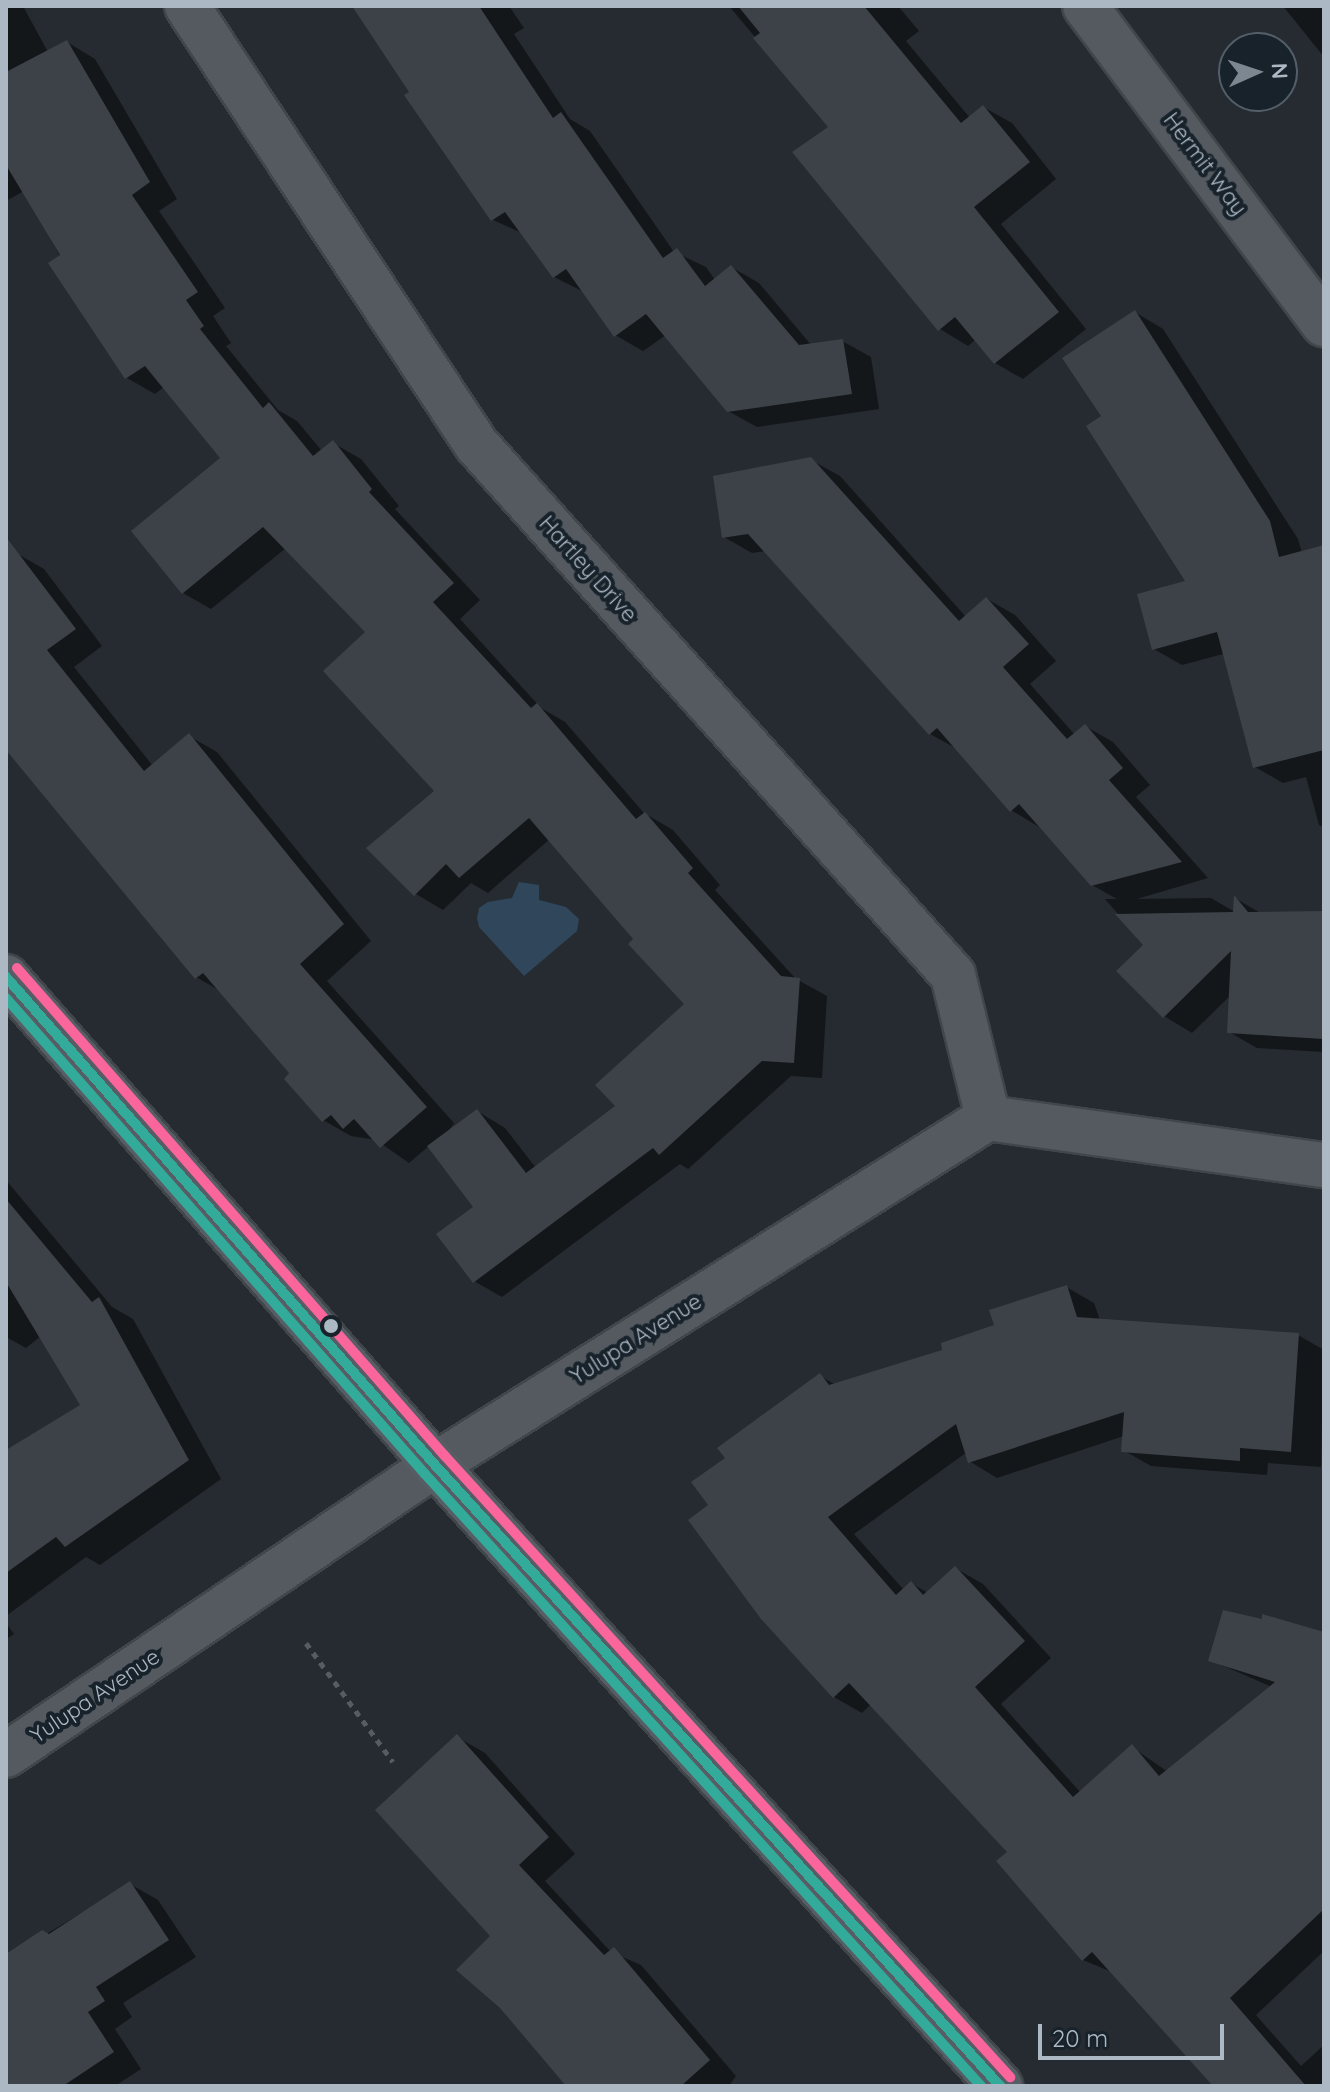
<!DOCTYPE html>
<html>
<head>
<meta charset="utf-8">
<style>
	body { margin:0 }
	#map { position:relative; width:1330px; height:2092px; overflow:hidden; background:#252b31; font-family:Quicksand,sans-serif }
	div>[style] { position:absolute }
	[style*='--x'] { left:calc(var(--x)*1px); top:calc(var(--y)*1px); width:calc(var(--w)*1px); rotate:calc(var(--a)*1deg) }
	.water>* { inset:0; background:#30475b }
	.shadow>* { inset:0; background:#0007 }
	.building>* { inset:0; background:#3c4248 }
	.path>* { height:5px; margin-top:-2.5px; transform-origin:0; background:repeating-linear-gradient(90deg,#565d62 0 6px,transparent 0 12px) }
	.roads { filter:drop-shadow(2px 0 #41464a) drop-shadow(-2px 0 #41464a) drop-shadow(0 2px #41464a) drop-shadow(0 -2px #41464a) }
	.minor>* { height:44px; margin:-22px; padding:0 22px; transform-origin:22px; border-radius:22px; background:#545a60 }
	.tertiary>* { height:44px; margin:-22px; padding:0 22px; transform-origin:22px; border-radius:22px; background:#545a60 }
	.secondary>* { height:44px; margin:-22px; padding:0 22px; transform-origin:22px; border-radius:22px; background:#575d65 }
	.bus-1>* { height:10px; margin:-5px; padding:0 5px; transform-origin:5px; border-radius:5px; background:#33ab9a }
	.bus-2>* { height:10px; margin:-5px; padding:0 5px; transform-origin:5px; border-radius:5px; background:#33ab9a }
	.bus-3>* { height:10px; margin:-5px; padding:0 5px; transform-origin:5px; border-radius:5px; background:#fa659c }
	.dots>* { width:22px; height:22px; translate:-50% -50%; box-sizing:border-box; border:4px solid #18222b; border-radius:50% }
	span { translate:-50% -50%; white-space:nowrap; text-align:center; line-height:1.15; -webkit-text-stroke:8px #18222b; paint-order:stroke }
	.street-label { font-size:22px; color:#acb8c4 }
	.frame { position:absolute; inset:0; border:8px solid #acb8c4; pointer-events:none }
	.north { position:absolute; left:1218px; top:32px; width:80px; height:80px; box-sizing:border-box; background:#18222b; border:2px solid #535e68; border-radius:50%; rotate:87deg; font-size:22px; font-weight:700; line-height:32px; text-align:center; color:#acb8c4 }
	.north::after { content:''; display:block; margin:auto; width:28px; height:36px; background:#7d8791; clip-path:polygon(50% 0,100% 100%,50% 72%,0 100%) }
	.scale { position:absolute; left:1038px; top:2024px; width:186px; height:36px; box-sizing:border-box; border:4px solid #acb8c4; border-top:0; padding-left:10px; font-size:24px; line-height:28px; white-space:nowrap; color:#acb8c4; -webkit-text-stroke:6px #18222b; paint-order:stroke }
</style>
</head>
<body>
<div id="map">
	<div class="water">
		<div style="clip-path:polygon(519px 882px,539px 885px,539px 900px,566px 907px,579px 919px,577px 931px,524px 976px,479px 927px,477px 918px,479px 908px,488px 902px,512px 898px)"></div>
	</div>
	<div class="shadow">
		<div style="clip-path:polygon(6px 6px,23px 6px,48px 52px,67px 42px,95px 59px,177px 199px,159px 211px,225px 308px,213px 316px,231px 343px,226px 346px,278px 410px,297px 421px,322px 451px,333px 443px,361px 459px,399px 506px,395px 509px,480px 600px,460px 619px,541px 708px,565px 722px,644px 813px,673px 830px,720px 885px,715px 890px,796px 979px,827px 996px,822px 1078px,791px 1076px,688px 1169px,680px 1164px,502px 1297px,474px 1281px,476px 1208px,429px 1146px,409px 1163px,376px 1140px,351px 1136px,323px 1120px,292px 1074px,222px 992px,196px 977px,6px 745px,6px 560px,16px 553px,44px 569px,102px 646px,74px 667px,153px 766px,189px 736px,217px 752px,371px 941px,327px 981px,454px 1123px,446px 1135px,477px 1111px,505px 1128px,536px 1168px,618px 1106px,687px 1004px,550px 839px,488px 893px,471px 883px,443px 910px,416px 894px,437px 791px,368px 633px,286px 548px,211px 609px,183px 593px,223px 459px,164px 387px,155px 394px,127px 378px,24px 191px,6px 201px)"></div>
		<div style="clip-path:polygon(355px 6px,509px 6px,524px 28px,514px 34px,570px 119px,590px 131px,674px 252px,706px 267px,715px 280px,731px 267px,759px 283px,812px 346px,842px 341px,871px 357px,879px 409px,757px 427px,728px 411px,666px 335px,643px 351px,615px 335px,584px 292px,554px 277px,524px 234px,493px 220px)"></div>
		<div style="clip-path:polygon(729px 6px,898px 6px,919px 31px,906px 41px,970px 118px,983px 107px,1012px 123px,1056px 179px,1001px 224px,1086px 329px,1023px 379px,995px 363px,976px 339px,968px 346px,940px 329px,831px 128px)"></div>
		<div style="clip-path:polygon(1283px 6px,1324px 6px,1324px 57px)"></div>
		<div style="clip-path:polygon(1135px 312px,1163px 329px,1298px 539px,1302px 553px,1324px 547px,1324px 828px,1319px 825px,1306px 777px,1283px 783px,1255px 767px,1223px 654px,1182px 665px,1154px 649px,1189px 583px,1103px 417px)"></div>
		<div style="clip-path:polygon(811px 460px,840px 476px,966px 617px,987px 599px,1015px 615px,1056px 661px,1030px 684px,1075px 735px,1085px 726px,1113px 742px,1150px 785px,1136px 797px,1208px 878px,1137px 899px,1211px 898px,1235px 912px,1235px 898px,1262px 914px,1324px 913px,1324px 1052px,1257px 1048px,1229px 1032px,1231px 995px,1192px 1033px,1164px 1016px,1145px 945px,1105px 899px,1117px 899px,1092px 885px,1039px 827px,1011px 810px,959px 750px,930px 734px,766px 551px,752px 553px,724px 537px)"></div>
		<div style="clip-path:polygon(6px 1180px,112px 1307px,133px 1319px,221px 1479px,100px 1565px,86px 1557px,6px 1616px,6px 1452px,83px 1405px,41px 1336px,26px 1348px,6px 1337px)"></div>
		<div style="clip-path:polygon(1066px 1287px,1094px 1303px,1100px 1320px,1298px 1335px,1324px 1350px,1321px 1467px,1268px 1463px,1267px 1475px,1151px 1466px,1123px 1450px,1124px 1436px,997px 1478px,969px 1461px,967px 1452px,854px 1534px,904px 1590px,911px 1583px,928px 1593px,955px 1568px,983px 1584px,1051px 1658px,1001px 1704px,1081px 1793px,1132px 1747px,1168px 1772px,1272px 1687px,1210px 1660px,1324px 1687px,1324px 1951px,1256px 2015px,1301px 2066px,1324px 2045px,1324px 2086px,1215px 2086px,1114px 1973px,1083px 1960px,1010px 1852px,872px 1703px,862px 1713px,834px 1697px,711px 1505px,728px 1458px,820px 1376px,836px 1385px,945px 1351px)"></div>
		<div style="clip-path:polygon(6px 1623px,14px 1634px,6px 1639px)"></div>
		<div style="clip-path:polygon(457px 1737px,485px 1753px,575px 1854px,545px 1881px,611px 1952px,641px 1965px,736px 2076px,729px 2086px,569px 2086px,493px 1936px)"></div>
		<div style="clip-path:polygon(130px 1884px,158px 1900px,196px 1957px,123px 2003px,132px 2017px,115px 2029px,141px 2069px,115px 2086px,6px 2086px,6px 1958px)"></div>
	</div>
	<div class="building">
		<div style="clip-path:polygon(352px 6px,479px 6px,553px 118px,561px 112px,663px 258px,677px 248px,705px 286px,731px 265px,799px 345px,843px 339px,852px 394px,727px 412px,646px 314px,614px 337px,566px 269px,553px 278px,505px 212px,491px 221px,404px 95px,409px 92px)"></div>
		<div style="clip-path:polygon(738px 6px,864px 6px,961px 123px,983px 105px,1030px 162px,974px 207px,1059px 312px,994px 364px,955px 317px,938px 331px,792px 152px,828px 127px,753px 38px,760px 33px)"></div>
		<div style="clip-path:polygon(67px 40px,150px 182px,132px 195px,198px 292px,186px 300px,204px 326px,200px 329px,263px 408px,269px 402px,313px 456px,333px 440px,372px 489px,369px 492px,454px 583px,433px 602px,531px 708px,537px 703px,636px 819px,645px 812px,693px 868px,688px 873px,781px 976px,800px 978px,794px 1063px,762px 1061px,659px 1155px,653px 1148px,473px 1283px,436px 1234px,473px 1207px,427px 1146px,477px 1109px,526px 1173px,615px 1106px,595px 1085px,684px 1004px,628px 944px,633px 939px,529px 818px,459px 878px,446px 864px,414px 896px,366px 848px,434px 791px,323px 671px,365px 632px,263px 527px,182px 594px,131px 531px,220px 458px,145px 366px,125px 379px,48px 263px,60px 255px,6px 165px,6px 72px)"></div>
		<div style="clip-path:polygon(1135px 310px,1270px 521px,1279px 557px,1324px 545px,1324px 750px,1253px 768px,1217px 632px,1152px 650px,1137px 594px,1185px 581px,1086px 426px,1101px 416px,1062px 358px)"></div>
		<div style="clip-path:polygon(811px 457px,959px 621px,986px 597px,1029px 644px,1003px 667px,1067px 739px,1085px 724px,1123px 768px,1109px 780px,1182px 862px,1091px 886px,1019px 804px,1010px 812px,937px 728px,929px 735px,748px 534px,722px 538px,713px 476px)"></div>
		<div style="clip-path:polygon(6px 537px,76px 629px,47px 650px,144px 771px,189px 733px,344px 924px,300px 964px,427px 1107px,380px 1148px,354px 1119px,343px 1129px,331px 1115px,322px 1122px,284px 1079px,289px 1073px,203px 973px,195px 979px,6px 750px)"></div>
		<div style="clip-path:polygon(1234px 895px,1248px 912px,1324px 911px,1324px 1039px,1227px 1033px,1231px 951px,1163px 1018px,1116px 971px,1143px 945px,1115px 914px,1233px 912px)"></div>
		<div style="clip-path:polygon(6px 1199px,92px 1302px,99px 1297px,189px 1460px,65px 1547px,56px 1537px,6px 1573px,6px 1450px,80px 1405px,6px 1282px)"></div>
		<div style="clip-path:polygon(1067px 1285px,1077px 1317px,1299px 1333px,1291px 1452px,1240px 1448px,1240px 1461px,1121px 1452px,1124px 1412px,968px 1463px,956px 1424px,828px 1517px,896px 1595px,911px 1581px,923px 1595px,955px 1566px,1025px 1641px,975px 1687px,1073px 1797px,1132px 1744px,1159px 1776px,1275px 1682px,1208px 1661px,1223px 1610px,1262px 1619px,1262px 1614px,1324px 1632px,1324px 1909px,1230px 1998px,1306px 2086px,1213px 2086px,1092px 1952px,1082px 1961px,996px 1861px,1007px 1852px,849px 1683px,833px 1698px,761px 1619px,688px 1520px,708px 1505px,691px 1482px,725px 1458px,717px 1448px,820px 1373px,829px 1385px,942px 1350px,941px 1343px,994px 1325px,989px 1310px)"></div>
		<div style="clip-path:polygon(457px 1734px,549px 1837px,519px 1865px,604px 1955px,614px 1947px,710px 2060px,681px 2086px,566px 2086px,500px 2008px,456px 1970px,490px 1936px,375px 1810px)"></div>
		<div style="clip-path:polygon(130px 1881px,169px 1940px,96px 1987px,105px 2001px,88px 2012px,114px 2052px,63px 2086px,6px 2086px,6px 1954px,42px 1930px,49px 1934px)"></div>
	</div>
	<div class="path">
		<div style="--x:306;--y:1643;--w:147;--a:53.8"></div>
	</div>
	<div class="roads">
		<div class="minor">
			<div style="--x:187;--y:6;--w:525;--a:56.58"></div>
			<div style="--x:476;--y:444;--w:714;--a:48.07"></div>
			<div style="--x:953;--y:975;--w:147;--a:76.2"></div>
			<div style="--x:1085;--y:6;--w:398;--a:53.1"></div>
		</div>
		<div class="tertiary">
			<div style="--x:6;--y:1755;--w:518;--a:-34.06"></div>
			<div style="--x:435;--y:1465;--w:653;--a:-32.11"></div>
			<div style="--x:988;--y:1118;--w:339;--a:8"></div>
		</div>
		<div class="secondary">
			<div style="--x:6;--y:977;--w:650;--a:48.68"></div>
			<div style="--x:435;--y:1465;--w:840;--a:47.7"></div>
		</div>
	</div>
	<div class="bus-1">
		<div style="--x:6;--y:977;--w:650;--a:48.68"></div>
		<div style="--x:435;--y:1465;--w:840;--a:47.7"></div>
	</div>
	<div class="bus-2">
		<div style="--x:6;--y:998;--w:634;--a:48.64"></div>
		<div style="--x:425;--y:1474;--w:827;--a:47.74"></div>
	</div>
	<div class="bus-3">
		<div style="--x:17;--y:968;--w:649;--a:48.75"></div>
		<div style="--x:445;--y:1456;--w:840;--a:47.7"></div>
	</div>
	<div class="dots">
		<div style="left:331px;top:1326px;background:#acb8c4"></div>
	</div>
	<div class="street-label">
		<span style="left:1205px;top:164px;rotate:53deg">Hermit Way</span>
		<span style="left:588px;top:569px;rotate:48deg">Hartley Drive</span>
		<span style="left:636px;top:1339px;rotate:-32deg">Yulupa Avenue</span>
		<span style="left:95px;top:1696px;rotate:-34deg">Yulupa Avenue</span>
	</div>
	<div class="frame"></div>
	<div class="north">N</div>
	<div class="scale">20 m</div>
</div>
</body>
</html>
